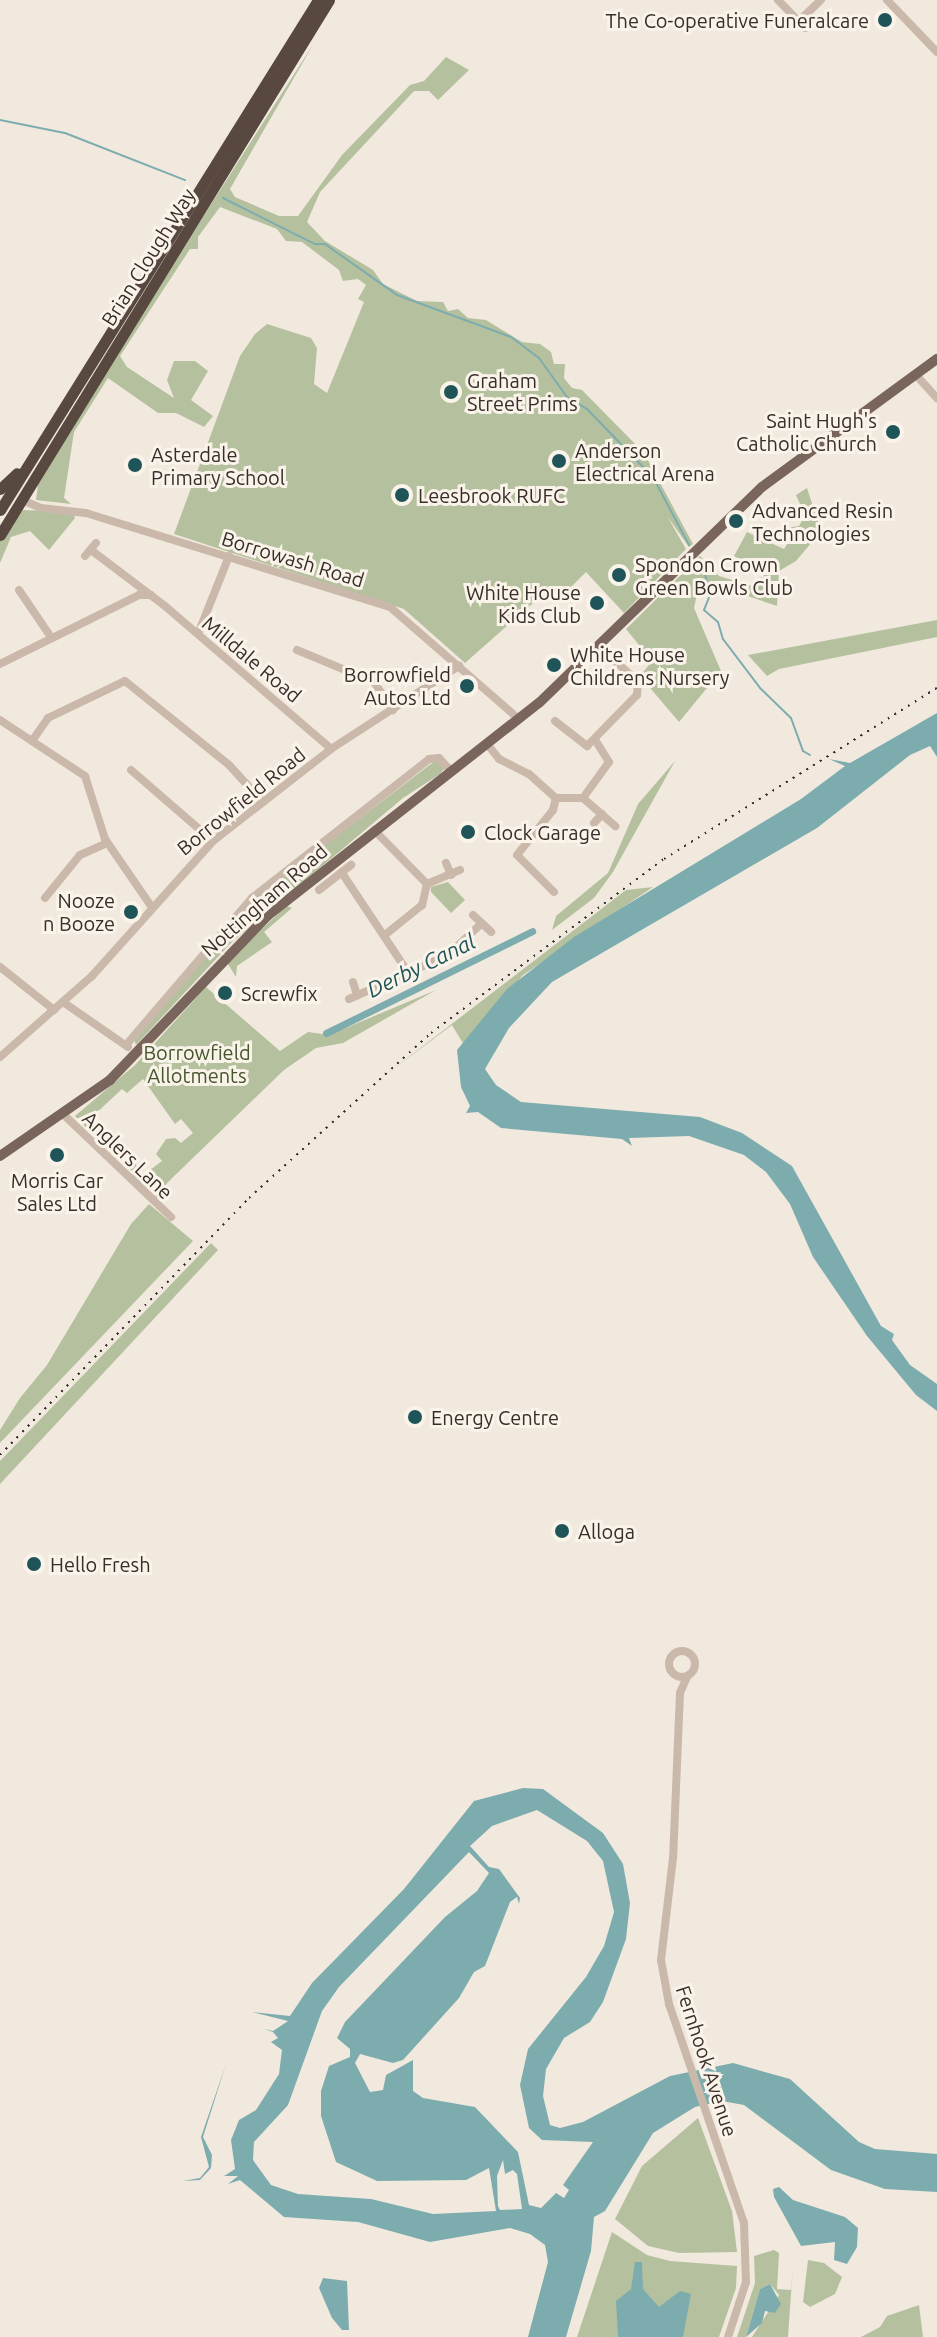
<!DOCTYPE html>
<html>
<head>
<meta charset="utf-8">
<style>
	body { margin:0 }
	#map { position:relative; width:937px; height:2337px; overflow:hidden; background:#f2e9de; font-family:Ubuntu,sans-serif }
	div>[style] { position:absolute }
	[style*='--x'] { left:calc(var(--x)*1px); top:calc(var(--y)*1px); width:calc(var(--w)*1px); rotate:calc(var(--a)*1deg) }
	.green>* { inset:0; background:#b5c19e }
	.water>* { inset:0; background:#7dacaf }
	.stream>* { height:2px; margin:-1px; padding:0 1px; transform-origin:1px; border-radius:1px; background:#7dacaf }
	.canal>* { height:7px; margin:-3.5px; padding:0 3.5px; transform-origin:3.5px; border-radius:3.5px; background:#7dacaf }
	.minor>* { height:8px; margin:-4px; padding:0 4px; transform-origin:4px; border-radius:4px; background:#cab9aa }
	.minor>.ring { margin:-4px; padding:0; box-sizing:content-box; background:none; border:8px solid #cab9aa; border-radius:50% }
	.major>* { height:10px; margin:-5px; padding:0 5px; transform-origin:5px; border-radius:5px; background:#79655b }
	.highway>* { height:11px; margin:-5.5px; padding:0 5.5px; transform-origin:5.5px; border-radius:5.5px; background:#584840 }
	.rail>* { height:2px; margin-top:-1px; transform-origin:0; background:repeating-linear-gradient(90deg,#382e29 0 2px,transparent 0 8px) }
	.dots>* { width:22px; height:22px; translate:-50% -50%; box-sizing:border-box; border:4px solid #faf3ea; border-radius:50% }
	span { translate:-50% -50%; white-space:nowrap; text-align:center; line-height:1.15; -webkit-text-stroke:6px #faf3ea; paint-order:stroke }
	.poi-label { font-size:20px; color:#382e29 }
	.right { translate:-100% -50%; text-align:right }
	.left { translate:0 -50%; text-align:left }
	.street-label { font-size:20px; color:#382e29 }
	.park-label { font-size:20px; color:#46552d }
	.water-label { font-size:22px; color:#1f5458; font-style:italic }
</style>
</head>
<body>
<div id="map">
	<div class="green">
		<div style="clip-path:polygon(314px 43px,230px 189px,235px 197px,279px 216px,298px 216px,342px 155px,410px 85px,424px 81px,446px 57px,469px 70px,438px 100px,429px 91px,414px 91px,320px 192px,307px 222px,325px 241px,373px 270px,383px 284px,417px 301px,443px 302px,448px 311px,458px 309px,468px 318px,486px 320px,522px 342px,540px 344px,551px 352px,554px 364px,565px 364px,564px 378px,572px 388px,582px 390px,644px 453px,693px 544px,689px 547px,667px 516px,686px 549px,624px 613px,586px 572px,572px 586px,533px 603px,465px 663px,404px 609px,174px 534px,240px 356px,255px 334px,267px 324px,311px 338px,317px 348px,314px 384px,327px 393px,364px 302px,358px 299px,366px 285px,358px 279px,343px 281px,339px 270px,302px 242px,286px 241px,277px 229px,220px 207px,198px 237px,198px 249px,190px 249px,120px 356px,127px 367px,174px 398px,167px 380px,174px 361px,195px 361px,208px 371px,191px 400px,213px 416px,204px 427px,176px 413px,158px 413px,108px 378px,74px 432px,64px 498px,71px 504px,36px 500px,38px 485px,112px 359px)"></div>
		<div style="clip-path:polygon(807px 488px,821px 531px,796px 561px,779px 571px,777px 606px,700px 580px,694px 608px,721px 671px,679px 722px,640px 676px,652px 661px,626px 629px,700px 556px,719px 576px,756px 587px,763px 573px,734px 556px,747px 532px,784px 549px,791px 538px,786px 528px,799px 526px,805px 515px,796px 495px)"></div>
		<div style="clip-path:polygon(23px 510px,73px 512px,75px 518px,49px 550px,30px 531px,11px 537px,0 563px,0 539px)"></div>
		<div style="clip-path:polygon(937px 620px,937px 637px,779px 669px,767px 676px,748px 655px)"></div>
		<div style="clip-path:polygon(436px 760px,444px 769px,440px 774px,403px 798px,231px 943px,136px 1045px,134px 1039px,257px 897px)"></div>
		<div style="clip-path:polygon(675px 761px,613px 872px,594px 898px,552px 930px,556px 916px,608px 873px,638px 804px)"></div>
		<div style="clip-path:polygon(448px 882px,465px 900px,451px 913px,431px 892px,431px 887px)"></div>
		<div style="clip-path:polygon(653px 887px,523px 975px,464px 1045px,452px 1025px,384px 1076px,626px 890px)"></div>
		<div style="clip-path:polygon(287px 906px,292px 908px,264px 932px,272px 942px,237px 966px,236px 977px,226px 961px)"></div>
		<div style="clip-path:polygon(206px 987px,280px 1051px,308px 1032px,329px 1035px,436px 990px,343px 1043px,316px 1048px,284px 1070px,167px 1183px,156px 1200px,129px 1177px,133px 1172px,126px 1165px,135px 1163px,142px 1176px,162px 1161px,156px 1154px,166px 1139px,175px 1138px,181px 1143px,193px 1133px,181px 1119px,175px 1124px,143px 1079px,127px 1093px,122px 1089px,91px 1118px,114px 1144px,123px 1157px,118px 1160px,75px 1116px,135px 1065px)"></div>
		<div style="clip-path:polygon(149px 1204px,193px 1241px,0 1443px,0 1430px,20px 1398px,47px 1365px,131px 1224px)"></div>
		<div style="clip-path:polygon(211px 1243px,218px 1250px,0 1484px,0 1461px)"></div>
		<div style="clip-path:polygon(698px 2118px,732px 2211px,737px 2252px,679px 2253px,648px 2246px,615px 2219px,642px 2166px)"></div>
		<div style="clip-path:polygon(612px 2232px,647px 2255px,670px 2261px,737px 2266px,736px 2288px,719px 2337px,577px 2337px)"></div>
		<div style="clip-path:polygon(774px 2250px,779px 2253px,777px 2289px,791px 2290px,793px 2266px,788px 2337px,752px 2337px,779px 2295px,770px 2284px,760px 2289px,746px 2337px,737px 2337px,755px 2283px,754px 2256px)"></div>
		<div style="clip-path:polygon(808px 2260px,824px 2263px,842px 2277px,835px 2294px,810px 2307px,803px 2302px)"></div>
		<div style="clip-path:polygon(919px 2305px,923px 2337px,861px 2337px,880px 2327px,887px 2316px)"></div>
	</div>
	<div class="water">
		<div style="clip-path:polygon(937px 713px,937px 757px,930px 746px,910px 755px,817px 828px,552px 982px,509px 1028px,485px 1069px,496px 1085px,521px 1102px,700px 1117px,742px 1133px,792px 1166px,881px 1326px,894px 1334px,892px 1340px,910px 1365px,937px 1384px,937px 1411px,916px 1395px,867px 1336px,813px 1257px,790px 1204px,766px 1172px,744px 1155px,689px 1136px,629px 1138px,632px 1146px,622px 1139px,501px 1128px,478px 1112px,466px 1113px,470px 1106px,461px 1087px,457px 1050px,507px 989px,574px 937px,801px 799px,845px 766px,829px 759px,850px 763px)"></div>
		<div style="clip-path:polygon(evenodd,523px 1788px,543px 1789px,603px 1833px,623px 1864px,630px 1903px,626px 1939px,603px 2002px,590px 2022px,564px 2038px,546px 2069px,543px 2096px,550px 2125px,560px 2128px,583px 2122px,670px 2076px,733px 2063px,790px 2079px,859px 2142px,875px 2149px,937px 2154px,937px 2192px,885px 2189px,831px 2170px,744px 2105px,722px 2101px,695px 2107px,653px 2133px,605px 2211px,594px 2217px,591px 2251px,566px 2337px,528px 2337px,548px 2262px,545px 2245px,530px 2234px,510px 2228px,430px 2242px,358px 2222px,284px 2217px,240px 2180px,228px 2184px,238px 2176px,224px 2176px,235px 2169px,231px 2140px,239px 2120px,256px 2110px,279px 2074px,282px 2050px,271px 2042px,278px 2038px,273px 2032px,264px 2029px,273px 2031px,288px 2021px,252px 2012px,290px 2016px,312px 1983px,404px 1889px,474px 1801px,523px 1788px,537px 1810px,587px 1841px,603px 1861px,614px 1912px,604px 1946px,586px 1977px,528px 2049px,520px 2085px,529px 2128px,542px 2140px,593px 2142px,563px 2185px,569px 2190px,564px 2198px,556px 2193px,541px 2208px,529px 2205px,518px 2152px,475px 2107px,423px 2098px,413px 2091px,413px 2060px,386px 2075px,383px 2090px,370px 2092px,355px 2063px,360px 2054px,393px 2063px,403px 2060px,459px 1998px,474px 1972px,485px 1966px,510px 1902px,517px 1897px,519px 1904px,520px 1898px,499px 1869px,489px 1867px,470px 1846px,492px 1826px,537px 1810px,523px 1788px,469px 1852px,489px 1873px,477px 1891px,445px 1917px,345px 2022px,337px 2038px,350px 2049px,350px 2057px,329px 2066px,321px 2091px,321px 2116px,336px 2162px,377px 2181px,466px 2180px,489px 2168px,496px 2211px,433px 2214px,371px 2199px,298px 2194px,271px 2185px,253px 2160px,254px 2142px,288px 2105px,322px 2011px,339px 1987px,469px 1852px,523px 1788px,503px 2160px,505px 2174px,513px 2170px,517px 2174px,522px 2209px,500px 2210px,498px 2206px,497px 2176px,503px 2160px)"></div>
		<div style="clip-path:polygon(226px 2064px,203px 2137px,212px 2155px,211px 2168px,200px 2180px,183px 2181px,200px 2178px,209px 2167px,201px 2137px)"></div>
		<div style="clip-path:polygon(779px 2187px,793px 2200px,845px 2217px,858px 2228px,857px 2247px,847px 2264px,834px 2260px,835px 2242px,801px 2246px,774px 2197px,773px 2189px)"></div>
		<div style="clip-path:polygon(635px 2262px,642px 2262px,643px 2289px,659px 2307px,680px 2291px,691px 2294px,683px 2337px,618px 2337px,616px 2301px,631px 2289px)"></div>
		<div style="clip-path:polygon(323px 2278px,347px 2281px,349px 2330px,342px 2330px,332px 2318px,319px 2288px)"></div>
		<div style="clip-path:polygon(770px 2284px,781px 2304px,775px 2313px,765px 2311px,762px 2323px,746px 2337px,760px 2289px)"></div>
	</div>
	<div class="stream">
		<div style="--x:0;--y:120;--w:66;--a:11.3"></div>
		<div style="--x:65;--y:133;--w:129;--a:21.4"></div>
		<div style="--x:223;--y:198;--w:103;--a:26.6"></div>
		<div style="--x:315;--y:244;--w:10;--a:0"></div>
		<div style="--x:325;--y:244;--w:88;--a:35.3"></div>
		<div style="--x:397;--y:295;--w:121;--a:20.2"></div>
		<div style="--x:511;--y:337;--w:35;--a:37"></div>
		<div style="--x:539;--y:358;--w:48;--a:54.3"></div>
		<div style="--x:567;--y:397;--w:23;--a:31"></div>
		<div style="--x:587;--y:409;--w:95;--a:45.9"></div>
		<div style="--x:653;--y:477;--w:77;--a:62.1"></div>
		<div style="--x:703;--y:566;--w:30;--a:76"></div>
		<div style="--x:710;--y:595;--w:16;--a:112"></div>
		<div style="--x:704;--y:610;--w:18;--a:41"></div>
		<div style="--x:718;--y:622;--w:18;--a:74"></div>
		<div style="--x:723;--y:639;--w:61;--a:52.9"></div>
		<div style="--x:760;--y:688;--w:43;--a:44.1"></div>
		<div style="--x:791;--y:718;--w:35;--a:70"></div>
		<div style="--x:803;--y:751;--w:8;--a:30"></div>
	</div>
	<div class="canal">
		<div style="--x:326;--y:1033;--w:230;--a:-26.3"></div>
	</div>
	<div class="minor">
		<div style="--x:778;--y:0;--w:39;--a:46"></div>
		<div style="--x:887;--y:0;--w:72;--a:46.1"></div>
		<div style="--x:798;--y:22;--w:32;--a:-44"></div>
		<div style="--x:917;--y:376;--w:30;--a:48"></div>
		<div style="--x:22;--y:500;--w:21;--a:23"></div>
		<div style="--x:41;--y:508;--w:45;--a:6.3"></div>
		<div style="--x:86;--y:513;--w:318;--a:17.2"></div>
		<div style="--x:390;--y:607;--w:171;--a:41"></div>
		<div style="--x:91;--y:550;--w:93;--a:37.1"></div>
		<div style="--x:165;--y:606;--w:219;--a:40.7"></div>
		<div style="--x:85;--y:556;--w:17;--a:-50"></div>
		<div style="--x:19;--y:590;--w:57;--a:55.8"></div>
		<div style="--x:198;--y:634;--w:84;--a:-68.3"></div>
		<div style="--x:297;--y:650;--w:83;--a:22.6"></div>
		<div style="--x:374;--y:682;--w:34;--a:56"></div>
		<div style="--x:0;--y:664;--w:155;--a:-26.4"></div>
		<div style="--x:139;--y:595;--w:12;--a:0"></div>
		<div style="--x:0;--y:720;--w:102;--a:33.4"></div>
		<div style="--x:85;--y:776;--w:66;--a:72.4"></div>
		<div style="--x:105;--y:839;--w:81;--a:55.5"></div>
		<div style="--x:555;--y:721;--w:41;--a:38"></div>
		<div style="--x:587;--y:746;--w:71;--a:-45.6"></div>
		<div style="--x:637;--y:695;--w:13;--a:-86"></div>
		<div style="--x:638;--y:682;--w:52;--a:-137.4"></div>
		<div style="--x:32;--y:741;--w:28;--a:-55"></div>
		<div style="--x:48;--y:718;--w:85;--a:-25.7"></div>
		<div style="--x:125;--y:681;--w:134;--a:38.9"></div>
		<div style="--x:229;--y:765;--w:49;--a:47.5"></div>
		<div style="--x:487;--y:744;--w:19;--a:51"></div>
		<div style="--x:499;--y:759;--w:34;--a:27"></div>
		<div style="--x:529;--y:774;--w:36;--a:42"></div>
		<div style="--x:556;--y:798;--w:27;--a:0"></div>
		<div style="--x:583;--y:798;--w:43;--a:41.2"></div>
		<div style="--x:131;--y:770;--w:108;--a:40.9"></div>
		<div style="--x:583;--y:798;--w:44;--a:-54.2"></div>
		<div style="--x:609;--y:762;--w:25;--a:-122"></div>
		<div style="--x:594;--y:823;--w:12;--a:-48"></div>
		<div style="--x:374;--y:830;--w:76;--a:45.5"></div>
		<div style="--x:427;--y:884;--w:22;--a:103"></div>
		<div style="--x:422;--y:905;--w:48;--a:141"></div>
		<div style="--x:446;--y:863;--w:13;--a:67"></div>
		<div style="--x:342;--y:873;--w:121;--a:56.4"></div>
		<div style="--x:427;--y:884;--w:36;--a:-23"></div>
		<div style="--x:319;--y:890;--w:41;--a:-38"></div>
		<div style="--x:554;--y:892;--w:52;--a:-135"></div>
		<div style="--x:517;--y:855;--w:58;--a:-51.3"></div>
		<div style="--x:553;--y:810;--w:12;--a:-76"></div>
		<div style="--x:45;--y:898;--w:55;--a:-50.9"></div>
		<div style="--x:80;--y:855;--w:30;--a:-24"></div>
		<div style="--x:473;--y:915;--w:25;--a:43"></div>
		<div style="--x:0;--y:967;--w:69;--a:38.5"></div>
		<div style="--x:353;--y:982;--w:14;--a:73"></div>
		<div style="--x:349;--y:999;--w:108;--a:-24"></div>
		<div style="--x:448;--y:955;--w:45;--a:-43.2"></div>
		<div style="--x:63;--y:1002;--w:79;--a:34.7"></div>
		<div style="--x:126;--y:1045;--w:194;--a:-49.4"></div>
		<div style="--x:252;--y:898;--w:225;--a:-38.1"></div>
		<div style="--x:429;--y:759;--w:10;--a:-6"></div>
		<div style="--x:439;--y:758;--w:18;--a:47"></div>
		<div style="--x:0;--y:1057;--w:123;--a:-41.4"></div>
		<div style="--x:92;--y:976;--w:181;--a:-48.1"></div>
		<div style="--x:213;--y:841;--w:150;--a:-37.9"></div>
		<div style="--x:331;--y:749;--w:153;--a:-33"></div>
		<div style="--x:64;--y:1115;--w:148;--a:43.6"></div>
		<div class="ring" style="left:669px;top:1651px;width:18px;height:18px"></div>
		<div style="--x:687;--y:1677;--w:17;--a:114"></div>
		<div style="--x:680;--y:1693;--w:165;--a:92.4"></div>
		<div style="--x:673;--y:1858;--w:103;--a:96.7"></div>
		<div style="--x:661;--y:1960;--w:45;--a:79.7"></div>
		<div style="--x:669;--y:2004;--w:231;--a:71.1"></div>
		<div style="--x:744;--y:2223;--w:59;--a:88.1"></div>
		<div style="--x:746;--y:2282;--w:58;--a:108.1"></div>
	</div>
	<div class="major">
		<div style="--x:0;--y:1156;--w:134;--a:-34.6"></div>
		<div style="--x:110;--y:1080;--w:227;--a:-46.2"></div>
		<div style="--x:267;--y:916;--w:345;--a:-38.1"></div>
		<div style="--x:539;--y:703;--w:310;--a:-44.1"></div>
		<div style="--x:762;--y:487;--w:217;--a:-36.2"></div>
	</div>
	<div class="highway">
		<div style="--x:0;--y:489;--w:23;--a:-43"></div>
		<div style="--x:0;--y:510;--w:601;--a:-58.06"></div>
		<div style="--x:0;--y:535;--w:628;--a:-58.41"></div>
	</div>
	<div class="rail">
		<div style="--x:0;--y:1455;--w:358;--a:-45.9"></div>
		<div style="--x:249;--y:1198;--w:246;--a:-42.2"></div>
		<div style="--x:431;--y:1033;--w:291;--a:-36.8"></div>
		<div style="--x:664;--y:859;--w:322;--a:-32.1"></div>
	</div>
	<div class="dots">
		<div style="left:885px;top:20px;background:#1f5458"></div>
		<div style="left:451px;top:392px;background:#1f5458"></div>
		<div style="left:893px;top:432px;background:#1f5458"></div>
		<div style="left:559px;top:461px;background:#1f5458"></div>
		<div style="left:135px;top:465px;background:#1f5458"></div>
		<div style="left:402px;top:495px;background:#1f5458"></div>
		<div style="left:736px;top:521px;background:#1f5458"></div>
		<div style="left:619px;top:575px;background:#1f5458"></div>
		<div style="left:597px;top:603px;background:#1f5458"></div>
		<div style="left:554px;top:665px;background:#1f5458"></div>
		<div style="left:467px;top:686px;background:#1f5458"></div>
		<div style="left:468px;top:832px;background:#1f5458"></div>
		<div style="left:131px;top:912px;background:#1f5458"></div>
		<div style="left:225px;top:993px;background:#1f5458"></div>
		<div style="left:57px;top:1155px;background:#1f5458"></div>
		<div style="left:415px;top:1417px;background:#1f5458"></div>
		<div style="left:562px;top:1531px;background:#1f5458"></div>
		<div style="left:34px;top:1564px;background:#1f5458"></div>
	</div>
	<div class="poi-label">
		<span class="right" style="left:869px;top:20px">The Co-operative Funeralcare</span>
		<span class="left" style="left:467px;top:392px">Graham<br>Street Prims</span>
		<span class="right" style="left:877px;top:432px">Saint Hugh's<br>Catholic Church</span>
		<span class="left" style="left:575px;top:462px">Anderson<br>Electrical Arena</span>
		<span class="left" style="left:151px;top:466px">Asterdale<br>Primary School</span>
		<span class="left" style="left:418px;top:495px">Leesbrook RUFC</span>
		<span class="left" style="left:752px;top:522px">Advanced Resin<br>Technologies</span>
		<span class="left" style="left:635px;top:576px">Spondon Crown<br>Green Bowls Club</span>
		<span class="right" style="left:581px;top:604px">White House<br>Kids Club</span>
		<span class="left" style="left:570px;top:666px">White House<br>Childrens Nursery</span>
		<span class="right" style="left:451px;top:686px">Borrowfield<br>Autos Ltd</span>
		<span class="left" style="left:484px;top:832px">Clock Garage</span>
		<span class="right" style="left:115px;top:912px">Nooze<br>n Booze</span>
		<span class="left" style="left:241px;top:993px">Screwfix</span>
		<span style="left:57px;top:1192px">Morris Car<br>Sales Ltd</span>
		<span class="left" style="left:431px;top:1417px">Energy Centre</span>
		<span class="left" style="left:578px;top:1531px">Alloga</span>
		<span class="left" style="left:50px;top:1564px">Hello Fresh</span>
	</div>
	<div class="street-label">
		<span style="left:148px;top:257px;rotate:-58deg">Brian Clough Way</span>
		<span style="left:293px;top:559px;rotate:17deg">Borrowash Road</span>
		<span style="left:252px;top:659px;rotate:40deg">Milldale Road</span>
		<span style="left:241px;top:801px;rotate:-39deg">Borrowfield Road</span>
		<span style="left:264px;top:900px;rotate:-41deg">Nottingham Road</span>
		<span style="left:128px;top:1155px;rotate:44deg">Anglers Lane</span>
		<span style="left:707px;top:2061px;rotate:72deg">Fernhook Avenue</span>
	</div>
	<div class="park-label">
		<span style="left:197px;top:1064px">Borrowfield<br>Allotments</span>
	</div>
	<div class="water-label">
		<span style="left:421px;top:965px;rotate:-26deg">Derby Canal</span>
	</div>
</div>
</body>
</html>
